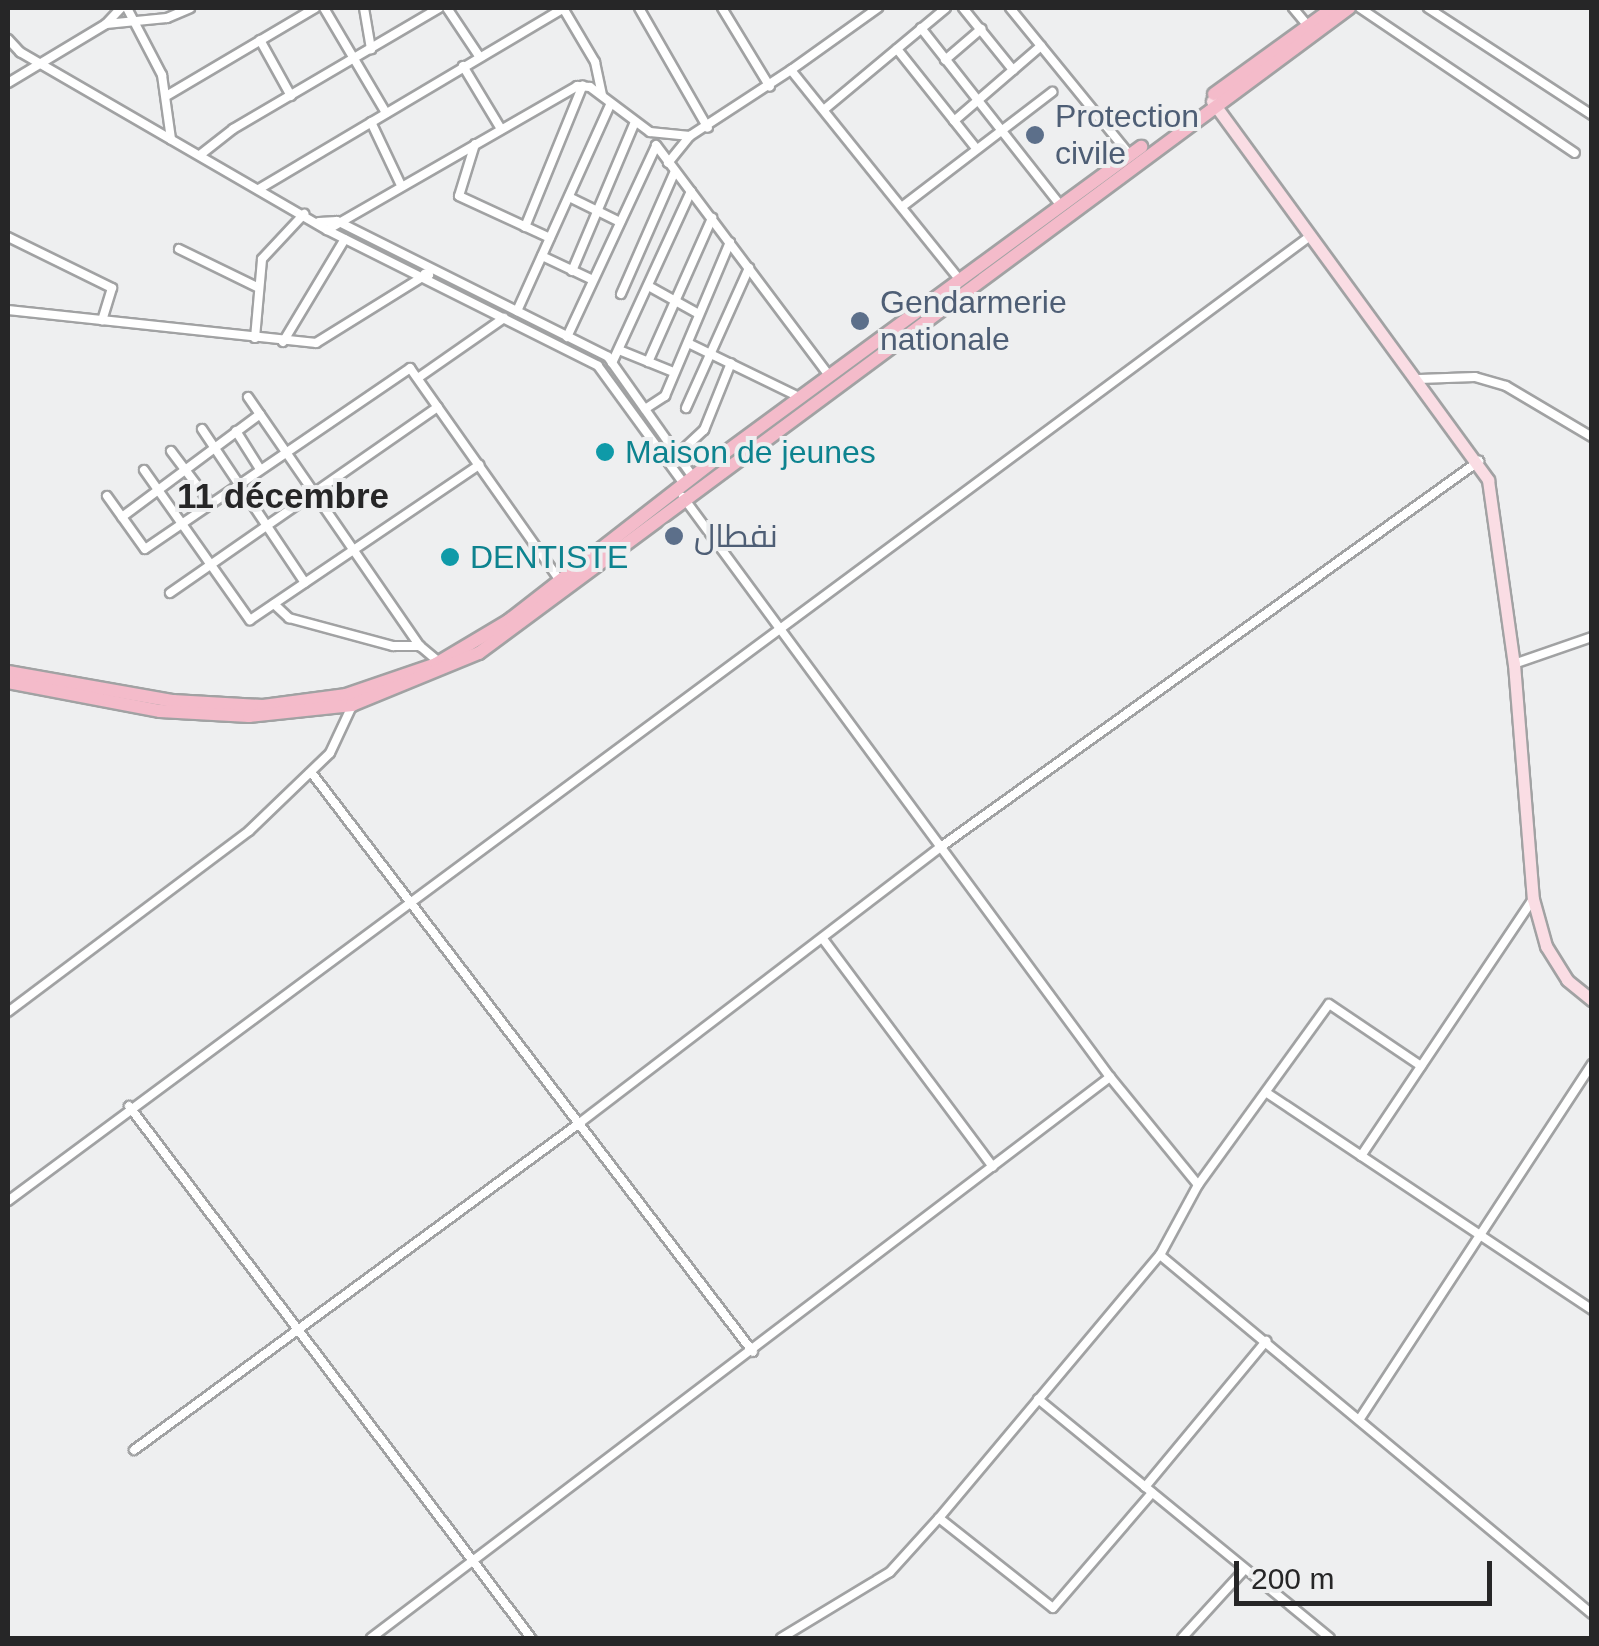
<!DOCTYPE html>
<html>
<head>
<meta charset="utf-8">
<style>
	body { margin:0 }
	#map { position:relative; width:1599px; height:1646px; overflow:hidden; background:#eeeff0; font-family:Arial,Cairo,sans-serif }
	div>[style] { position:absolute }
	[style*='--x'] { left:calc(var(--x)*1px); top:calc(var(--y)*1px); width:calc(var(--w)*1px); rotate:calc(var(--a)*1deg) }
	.roads { filter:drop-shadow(2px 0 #a1a2a3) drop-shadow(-2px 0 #a1a2a3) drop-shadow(0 2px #a1a2a3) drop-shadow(0 -2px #a1a2a3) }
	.street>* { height:8px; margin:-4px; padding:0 4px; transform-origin:4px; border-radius:4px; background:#fff }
	.secondary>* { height:11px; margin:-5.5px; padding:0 5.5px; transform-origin:5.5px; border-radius:5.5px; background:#fadde4 }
	.primary>* { height:12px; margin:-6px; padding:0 6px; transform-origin:6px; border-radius:6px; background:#f4bbca }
	.dots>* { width:28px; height:28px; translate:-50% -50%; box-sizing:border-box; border:5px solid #eeeff0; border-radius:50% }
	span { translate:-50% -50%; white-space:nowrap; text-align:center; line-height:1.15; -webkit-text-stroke:8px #eeeff0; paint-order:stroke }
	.service-label { font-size:32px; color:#4e5e75 }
	.left { translate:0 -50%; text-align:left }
	.culture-label { font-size:32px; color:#0d838f }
	.neighbourhood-label { font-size:35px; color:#262627; font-weight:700 }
	.frame { position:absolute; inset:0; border:10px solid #262627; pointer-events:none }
	.scale { position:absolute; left:1234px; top:1561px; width:258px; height:45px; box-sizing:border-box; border:5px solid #262627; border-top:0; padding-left:12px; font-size:30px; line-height:35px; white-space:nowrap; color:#262627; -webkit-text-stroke:8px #eeeff0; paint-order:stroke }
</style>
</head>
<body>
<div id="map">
	<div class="roads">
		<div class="street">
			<div style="--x:127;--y:8;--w:76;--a:62.4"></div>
			<div style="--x:162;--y:75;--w:65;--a:82"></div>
			<div style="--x:324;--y:8;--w:122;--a:59.4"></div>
			<div style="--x:364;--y:8;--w:42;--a:80.3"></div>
			<div style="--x:447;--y:8;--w:58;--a:56.3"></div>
			<div style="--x:563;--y:8;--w:63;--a:59.3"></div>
			<div style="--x:595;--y:62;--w:34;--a:78"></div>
			<div style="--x:639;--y:8;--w:138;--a:60.1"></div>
			<div style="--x:722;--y:8;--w:92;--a:58.7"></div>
			<div style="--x:963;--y:8;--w:80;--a:51.1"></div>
			<div style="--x:1010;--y:8;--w:190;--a:50.8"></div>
			<div style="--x:1293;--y:8;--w:23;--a:50"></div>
			<div style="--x:1360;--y:8;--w:259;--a:34"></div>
			<div style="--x:1428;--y:8;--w:196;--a:33.1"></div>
			<div style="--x:106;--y:24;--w:22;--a:-47"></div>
			<div style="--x:921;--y:28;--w:226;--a:51.8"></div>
			<div style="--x:8;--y:39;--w:18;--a:47"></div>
			<div style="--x:20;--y:52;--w:355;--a:30.1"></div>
			<div style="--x:327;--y:230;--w:303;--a:26.6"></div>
			<div style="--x:598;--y:366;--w:146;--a:53.9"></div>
			<div style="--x:260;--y:40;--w:64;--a:61"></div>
			<div style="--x:897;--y:49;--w:125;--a:51.5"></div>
			<div style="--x:945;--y:60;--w:48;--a:-40.7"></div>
			<div style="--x:463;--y:66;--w:74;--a:58.9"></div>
			<div style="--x:791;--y:70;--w:107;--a:-35.5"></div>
			<div style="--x:8;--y:83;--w:114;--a:-31"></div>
			<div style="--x:106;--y:24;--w:61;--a:-5.6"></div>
			<div style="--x:167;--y:18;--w:25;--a:-23"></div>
			<div style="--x:168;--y:95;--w:171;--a:-30.6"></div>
			<div style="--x:826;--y:108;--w:156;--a:-39.8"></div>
			<div style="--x:954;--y:121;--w:115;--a:-40.8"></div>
			<div style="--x:371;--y:122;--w:68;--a:64.6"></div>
			<div style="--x:475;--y:144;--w:54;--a:107.1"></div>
			<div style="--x:459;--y:196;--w:100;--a:24.8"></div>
			<div style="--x:656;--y:145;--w:288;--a:53.1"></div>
			<div style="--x:200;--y:155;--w:42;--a:-38.2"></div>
			<div style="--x:233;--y:129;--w:239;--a:-30.4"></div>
			<div style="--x:668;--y:163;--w:35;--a:-51"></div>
			<div style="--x:259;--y:189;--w:355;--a:-30.7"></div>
			<div style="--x:569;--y:197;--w:57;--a:26.1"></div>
			<div style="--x:903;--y:206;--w:188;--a:-37.4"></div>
			<div style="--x:319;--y:222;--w:18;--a:-3"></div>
			<div style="--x:337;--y:221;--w:303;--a:26.6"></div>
			<div style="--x:608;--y:357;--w:147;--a:54.7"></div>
			<div style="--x:525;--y:227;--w:153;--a:-67.8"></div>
			<div style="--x:327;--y:230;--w:289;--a:-29.9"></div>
			<div style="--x:577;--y:86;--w:13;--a:4"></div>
			<div style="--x:590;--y:87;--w:75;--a:36.9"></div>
			<div style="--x:650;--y:132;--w:40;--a:5.7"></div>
			<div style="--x:690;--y:136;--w:121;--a:-33.2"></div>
			<div style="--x:791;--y:70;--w:268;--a:51.2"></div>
			<div style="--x:8;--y:237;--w:116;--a:26.1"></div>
			<div style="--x:112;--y:288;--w:34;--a:107"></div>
			<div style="--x:179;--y:249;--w:87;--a:26"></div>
			<div style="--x:542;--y:256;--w:56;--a:25.2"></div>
			<div style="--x:572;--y:271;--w:160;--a:-67.1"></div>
			<div style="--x:428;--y:273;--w:2;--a:63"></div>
			<div style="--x:429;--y:275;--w:3;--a:135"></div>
			<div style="--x:427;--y:277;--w:4;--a:-124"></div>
			<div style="--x:425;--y:274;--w:3;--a:-18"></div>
			<div style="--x:652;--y:288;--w:51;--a:29.1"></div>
			<div style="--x:621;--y:294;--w:134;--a:-66.3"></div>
			<div style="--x:8;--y:310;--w:310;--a:6.1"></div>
			<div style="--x:316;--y:343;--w:123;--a:-31.8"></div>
			<div style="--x:517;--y:311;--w:228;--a:-65.7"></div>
			<div style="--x:567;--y:337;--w:211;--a:-65"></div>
			<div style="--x:255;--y:338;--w:79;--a:-84.9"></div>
			<div style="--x:262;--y:259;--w:62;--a:-47"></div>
			<div style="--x:283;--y:342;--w:120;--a:-59"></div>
			<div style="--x:688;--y:343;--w:123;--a:25.9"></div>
			<div style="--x:619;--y:350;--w:56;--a:22"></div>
			<div style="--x:648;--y:362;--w:158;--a:-66"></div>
			<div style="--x:612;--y:363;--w:189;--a:-65.3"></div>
			<div style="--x:418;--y:378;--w:105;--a:-34.9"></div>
			<div style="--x:1419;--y:379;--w:56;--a:-2"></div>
			<div style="--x:1475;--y:377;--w:32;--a:16"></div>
			<div style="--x:1506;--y:386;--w:100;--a:30.7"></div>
			<div style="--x:248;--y:397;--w:303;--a:55.4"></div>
			<div style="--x:686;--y:408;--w:154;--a:-65.8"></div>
			<div style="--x:645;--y:409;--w:24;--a:-33"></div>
			<div style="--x:665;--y:396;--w:167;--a:-67.1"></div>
			<div style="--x:202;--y:429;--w:185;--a:56.2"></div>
			<div style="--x:236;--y:431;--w:45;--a:57.7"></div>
			<div style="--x:171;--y:451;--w:66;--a:53"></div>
			<div style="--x:677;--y:455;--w:37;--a:-43"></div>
			<div style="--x:704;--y:430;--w:72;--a:-68.1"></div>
			<div style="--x:144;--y:470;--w:184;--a:54.8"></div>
			<div style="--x:250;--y:620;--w:277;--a:-34.1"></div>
			<div style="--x:107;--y:496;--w:65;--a:54.4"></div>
			<div style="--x:145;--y:549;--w:321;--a:-34.3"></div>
			<div style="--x:410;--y:368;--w:261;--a:54.8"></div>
			<div style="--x:683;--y:497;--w:720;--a:53.64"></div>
			<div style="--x:1110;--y:1077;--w:139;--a:50.8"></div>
			<div style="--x:122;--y:517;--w:172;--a:-36.7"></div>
			<div style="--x:170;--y:593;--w:326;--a:-34.8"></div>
			<div style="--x:274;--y:604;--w:21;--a:43"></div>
			<div style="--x:289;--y:618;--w:108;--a:15.1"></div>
			<div style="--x:393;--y:646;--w:27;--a:0"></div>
			<div style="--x:420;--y:646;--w:25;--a:40"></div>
			<div style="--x:1514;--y:664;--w:83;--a:-19.1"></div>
			<div style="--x:311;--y:772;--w:729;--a:52.69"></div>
			<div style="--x:823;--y:939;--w:284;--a:53.3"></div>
			<div style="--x:8;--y:1012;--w:301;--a:-36.9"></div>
			<div style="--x:249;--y:831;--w:112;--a:-43.9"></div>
			<div style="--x:330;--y:753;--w:52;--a:-64.9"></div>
			<div style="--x:1267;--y:1093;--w:391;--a:33.7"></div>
			<div style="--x:129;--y:1106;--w:667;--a:52.92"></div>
			<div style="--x:1361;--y:1156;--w:309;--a:-56.2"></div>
			<div style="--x:8;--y:1201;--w:1621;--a:-36.54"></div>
			<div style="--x:1160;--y:1255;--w:562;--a:39.73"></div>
			<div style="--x:1038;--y:1399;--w:377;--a:39.3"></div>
			<div style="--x:1361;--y:1417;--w:422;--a:-56.8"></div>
			<div style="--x:134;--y:1450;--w:549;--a:-36.27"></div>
			<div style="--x:577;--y:1125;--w:459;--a:-37.4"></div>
			<div style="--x:942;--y:846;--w:661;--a:-35.64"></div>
			<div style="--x:1145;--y:1487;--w:190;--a:-50.3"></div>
			<div style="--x:939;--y:1518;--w:145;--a:38.3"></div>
			<div style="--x:1053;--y:1608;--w:152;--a:-49.3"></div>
			<div style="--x:371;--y:1638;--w:928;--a:-37.2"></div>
			<div style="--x:781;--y:1638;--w:127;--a:-31.2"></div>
			<div style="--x:890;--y:1572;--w:73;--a:-47.8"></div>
			<div style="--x:939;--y:1518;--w:344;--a:-50"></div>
			<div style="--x:1160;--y:1255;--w:80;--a:-61.5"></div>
			<div style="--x:1198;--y:1185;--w:223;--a:-54.1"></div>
			<div style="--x:1329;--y:1004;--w:111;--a:34"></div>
			<div style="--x:1182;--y:1638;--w:93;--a:-47.6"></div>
		</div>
		<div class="secondary">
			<div style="--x:1212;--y:101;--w:469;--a:53.9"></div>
			<div style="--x:1488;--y:480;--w:186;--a:82"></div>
			<div style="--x:1514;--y:664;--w:236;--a:85.4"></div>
			<div style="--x:1533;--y:899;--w:49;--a:74.5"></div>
			<div style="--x:1546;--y:946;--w:40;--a:58"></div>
			<div style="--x:1567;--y:980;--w:32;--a:39"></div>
		</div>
		<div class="primary">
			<div style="--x:1214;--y:94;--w:147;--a:-35.9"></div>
			<div style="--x:8;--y:672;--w:168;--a:10"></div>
			<div style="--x:173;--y:701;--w:90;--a:3.2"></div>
			<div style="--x:263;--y:706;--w:84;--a:-7.5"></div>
			<div style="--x:346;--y:695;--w:95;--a:-19"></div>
			<div style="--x:436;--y:664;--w:84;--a:-30.8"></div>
			<div style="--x:508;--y:621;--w:262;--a:-37.9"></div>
			<div style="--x:715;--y:460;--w:529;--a:-36.31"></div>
			<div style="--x:8;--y:682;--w:155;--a:10.8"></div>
			<div style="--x:160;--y:711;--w:89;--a:3.2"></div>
			<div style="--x:249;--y:716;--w:104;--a:-6.1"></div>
			<div style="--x:352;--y:705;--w:137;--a:-22.3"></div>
			<div style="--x:479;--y:653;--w:1083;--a:-36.55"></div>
		</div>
	</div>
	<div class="dots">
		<div style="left:1035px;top:135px;background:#5c6f8a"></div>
		<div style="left:860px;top:321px;background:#5c6f8a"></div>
		<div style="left:605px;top:452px;background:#0f9aa8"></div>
		<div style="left:674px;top:536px;background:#5c6f8a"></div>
		<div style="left:450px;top:557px;background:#0f9aa8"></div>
	</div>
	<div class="service-label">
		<span class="left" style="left:1055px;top:135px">Protection<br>civile</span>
		<span class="left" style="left:880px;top:321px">Gendarmerie<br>nationale</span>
		<span class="left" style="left:694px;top:536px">نفطال</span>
	</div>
	<div class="culture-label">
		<span class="left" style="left:625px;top:452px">Maison de jeunes</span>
		<span class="left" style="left:470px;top:557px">DENTISTE</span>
	</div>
	<div class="neighbourhood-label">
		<span style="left:283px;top:496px">11 décembre</span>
	</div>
	<div class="frame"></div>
	<div class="scale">200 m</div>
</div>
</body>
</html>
